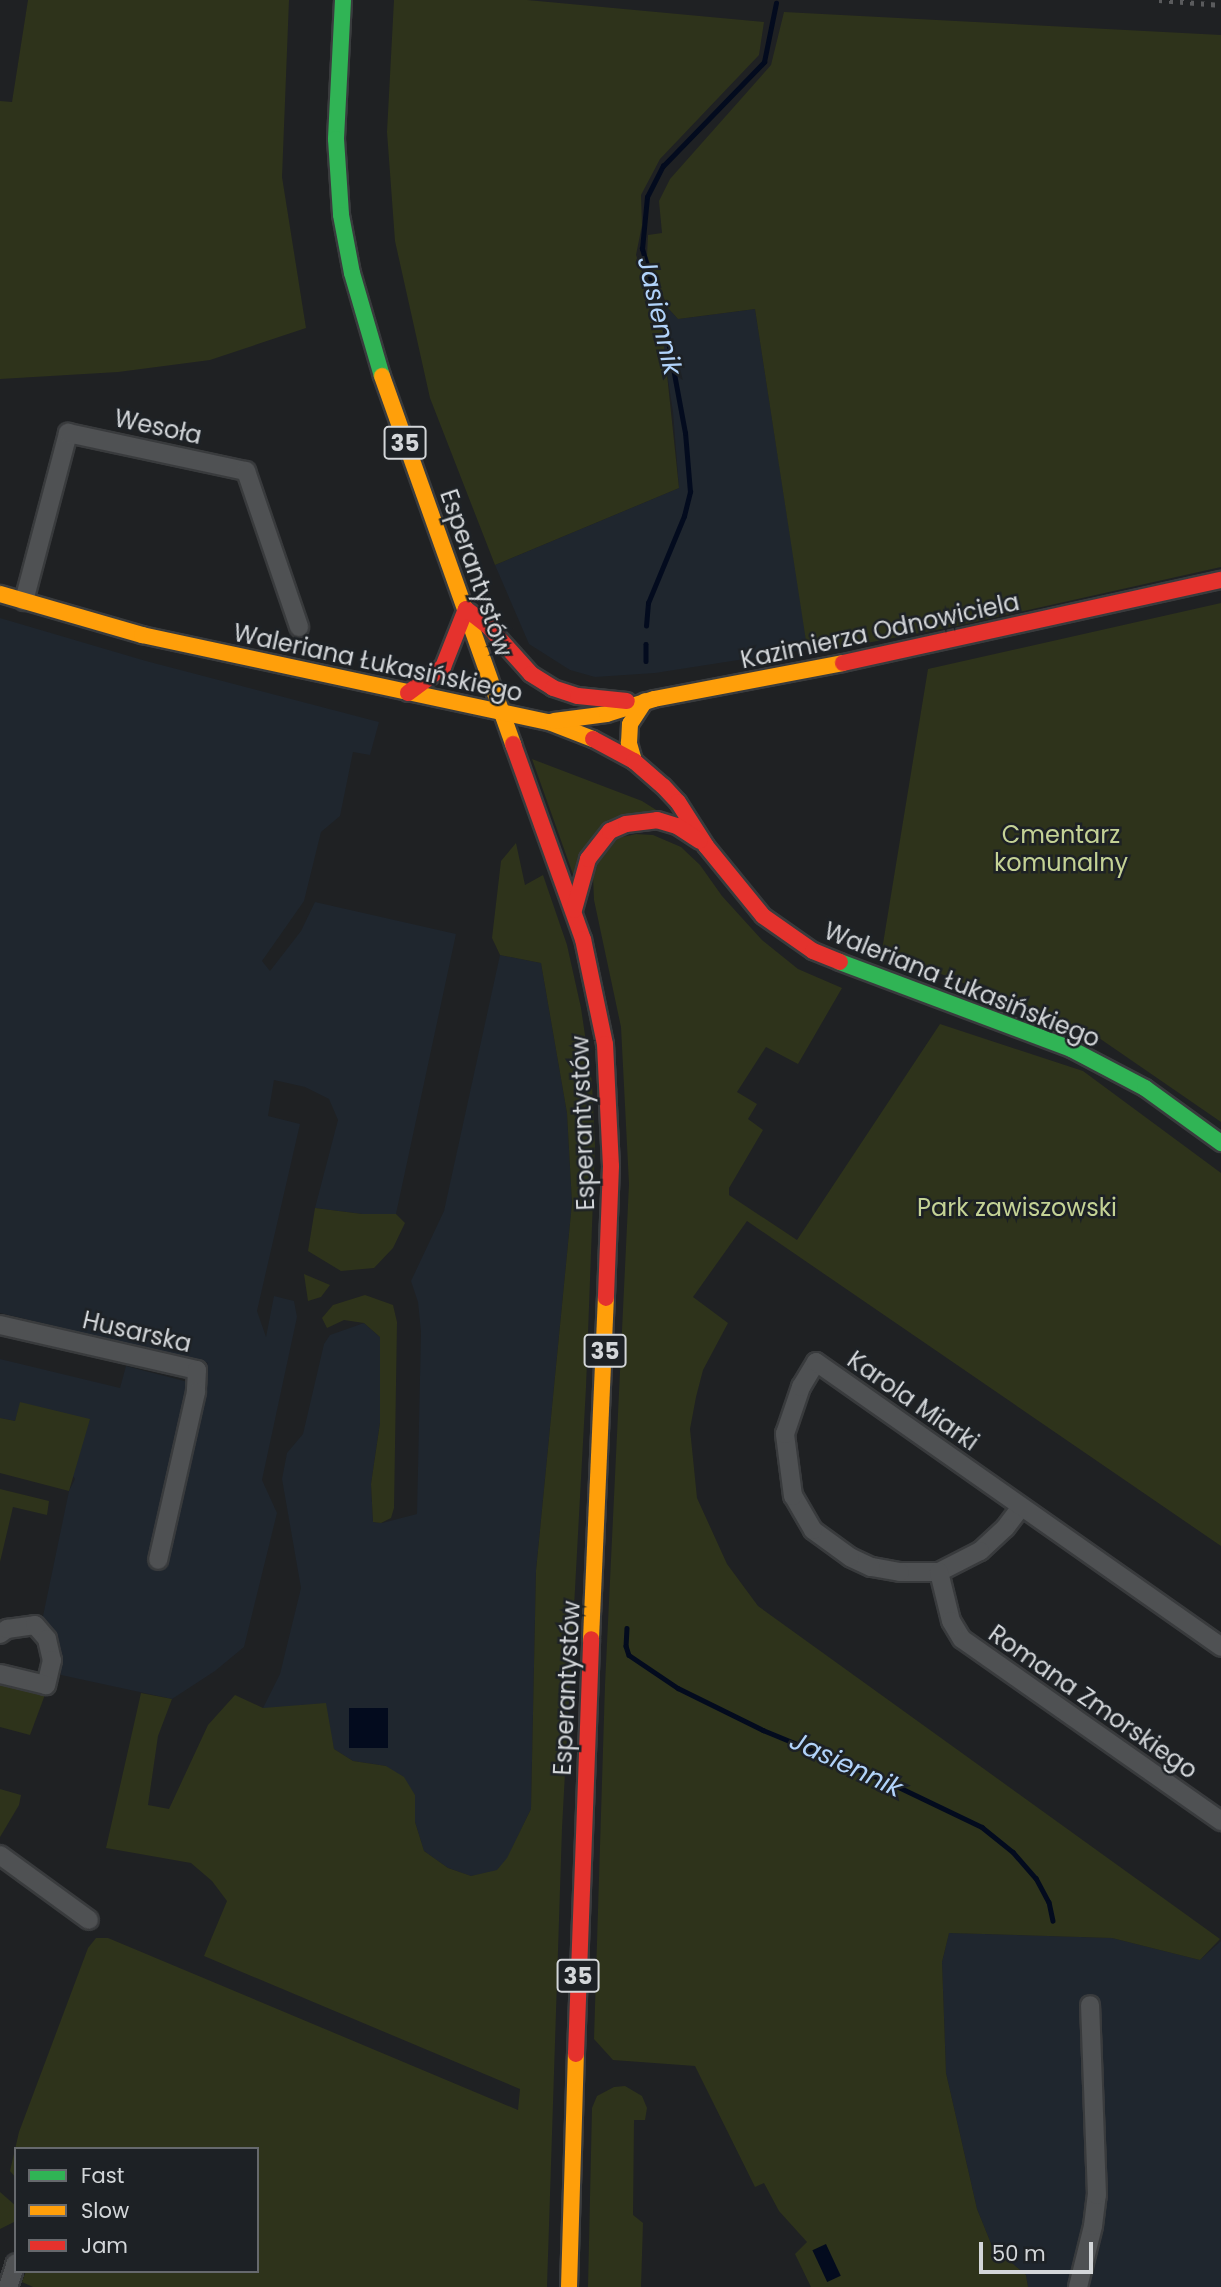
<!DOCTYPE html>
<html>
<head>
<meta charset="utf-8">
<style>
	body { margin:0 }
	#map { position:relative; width:1221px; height:2287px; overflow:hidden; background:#1f2123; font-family:Poppins,sans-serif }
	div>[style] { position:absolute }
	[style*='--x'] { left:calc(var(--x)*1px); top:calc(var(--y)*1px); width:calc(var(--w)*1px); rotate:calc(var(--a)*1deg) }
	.built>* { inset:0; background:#1f262e }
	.green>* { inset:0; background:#2e331b }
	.water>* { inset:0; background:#030b1e; transform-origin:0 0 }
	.stream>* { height:4.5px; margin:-2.25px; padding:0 2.25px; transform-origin:2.25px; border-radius:2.25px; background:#030b1e }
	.roads { filter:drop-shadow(2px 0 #393b3d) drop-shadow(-2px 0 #393b3d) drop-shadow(0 2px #393b3d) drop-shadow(0 -2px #393b3d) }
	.street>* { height:18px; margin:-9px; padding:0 9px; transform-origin:9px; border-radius:9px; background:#4f5153 }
	.fast>* { height:16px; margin:-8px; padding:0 8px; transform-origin:8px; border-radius:8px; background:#30b455 }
	.slow>* { height:16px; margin:-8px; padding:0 8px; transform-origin:8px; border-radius:8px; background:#ff9f0a }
	.jam>* { height:16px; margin:-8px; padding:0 8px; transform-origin:8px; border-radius:8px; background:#e5322d }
	.rail>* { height:4.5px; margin-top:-2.25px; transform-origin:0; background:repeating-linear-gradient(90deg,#5a5b5d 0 3.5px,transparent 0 10.5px) }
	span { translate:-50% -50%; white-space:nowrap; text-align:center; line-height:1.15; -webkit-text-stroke:5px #1d2125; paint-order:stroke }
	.shield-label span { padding:2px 5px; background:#1d2125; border:2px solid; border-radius:5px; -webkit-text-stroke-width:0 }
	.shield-label { font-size:23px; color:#d3d6d9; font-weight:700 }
	.street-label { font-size:24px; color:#d3d6d9 }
	.park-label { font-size:24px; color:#c4d295 }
	.water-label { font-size:26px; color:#b1d3fa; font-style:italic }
	.legend { position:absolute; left:14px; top:2147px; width:245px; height:126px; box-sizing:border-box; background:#1d2125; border:2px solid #66696d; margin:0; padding:9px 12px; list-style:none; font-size:21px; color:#d3d6d9 }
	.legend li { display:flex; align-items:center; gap:14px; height:35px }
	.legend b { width:35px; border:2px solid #66696d }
	.scale { position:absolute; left:979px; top:2242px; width:114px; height:32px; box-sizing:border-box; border:4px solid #d3d6d9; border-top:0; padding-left:9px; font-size:21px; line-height:24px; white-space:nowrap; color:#d3d6d9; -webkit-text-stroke:5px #1d2125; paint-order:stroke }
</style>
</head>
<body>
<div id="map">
	<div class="built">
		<div style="clip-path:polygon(668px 308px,678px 319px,755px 309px,808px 649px,655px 673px,595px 677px,570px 670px,529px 644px,495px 565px,679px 488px,673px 412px,658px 315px)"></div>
		<div style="clip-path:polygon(0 618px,146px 661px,379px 722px,370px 755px,353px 752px,340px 816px,321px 832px,304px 901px,262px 961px,270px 971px,301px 931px,315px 902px,456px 934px,396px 1214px,362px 1214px,315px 1208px,338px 1120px,329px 1099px,305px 1087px,274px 1080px,268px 1116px,300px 1124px,257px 1311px,266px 1337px,274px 1296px,294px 1301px,297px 1317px,262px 1480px,277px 1513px,244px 1647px,215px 1671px,172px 1699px,61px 1675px,54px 1639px,42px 1621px,69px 1491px,75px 1479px,21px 1402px,15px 1421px,0 1418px,0 1359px,120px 1388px,126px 1366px,192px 1383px,208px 1363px,0 1313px)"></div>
		<div style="clip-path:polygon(500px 955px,541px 963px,567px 1113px,572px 1203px,536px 1571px,531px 1809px,507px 1859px,497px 1871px,471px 1876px,448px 1868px,424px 1851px,415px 1822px,415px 1795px,386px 1766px,353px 1761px,334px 1749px,331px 1736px,263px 1708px,280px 1674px,301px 1588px,282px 1479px,287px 1453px,303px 1434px,324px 1344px,330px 1335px,364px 1323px,380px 1337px,380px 1423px,371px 1484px,373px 1522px,382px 1523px,417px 1514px,421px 1332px,418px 1302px,411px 1281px,444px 1211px)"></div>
		<div style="clip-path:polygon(949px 1933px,1112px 1938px,1200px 1960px,1221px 1941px,1221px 2287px,1028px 2287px,1026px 2275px,992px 2246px,977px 2209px,946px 2073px,942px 1962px)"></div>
	</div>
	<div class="green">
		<div style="clip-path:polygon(28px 0,289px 0,282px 177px,306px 328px,210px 360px,118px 372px,0 379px,0 101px,12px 102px)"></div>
		<div style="clip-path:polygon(394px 0,527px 0,764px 22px,759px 55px,660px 159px,641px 195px,642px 225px,636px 255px,662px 327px,679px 488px,495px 565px,430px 398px,395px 241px,387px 132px)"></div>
		<div style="clip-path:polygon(784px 12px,1221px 35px,1221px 567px,952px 627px,808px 654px,755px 309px,678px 319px,668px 308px,647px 256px,648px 235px,662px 233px,659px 201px,670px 179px,771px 65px)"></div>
		<div style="clip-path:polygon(1221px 603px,1221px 1122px,1099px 1038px,882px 950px,928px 669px)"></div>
		<div style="clip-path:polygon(532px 759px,642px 801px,661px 813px,643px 812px,574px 877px)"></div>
		<div style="clip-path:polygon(636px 834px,653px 835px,681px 847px,700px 865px,722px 896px,762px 940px,798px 969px,842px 988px,798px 1064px,766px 1047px,737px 1092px,757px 1104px,748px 1119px,763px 1130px,729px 1188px,729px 1195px,797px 1240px,940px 1024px,1083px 1071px,1221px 1173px,1221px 1546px,747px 1221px,693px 1297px,728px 1323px,703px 1370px,696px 1397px,690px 1429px,697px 1498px,727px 1564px,758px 1606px,1220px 1939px,1200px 1960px,1112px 1938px,949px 1933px,942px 1962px,946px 2073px,977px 2209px,992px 2246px,1026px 2275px,1028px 2287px,811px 2287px,795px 2254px,807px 2242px,779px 2211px,764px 2183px,755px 2187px,695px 2066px,613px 2060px,594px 2039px,605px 1685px,629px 1184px,621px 1027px,594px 900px,593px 877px,598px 863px,618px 838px)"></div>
		<div style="clip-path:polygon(516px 843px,525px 885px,543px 875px,567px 945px,581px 1008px,592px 1083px,595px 1146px,586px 1387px,562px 1828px,547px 2287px,33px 2287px,22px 2282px,26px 2271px,257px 2271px,257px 2149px,16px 2149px,16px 2178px,10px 2171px,19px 2132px,88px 1948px,96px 1938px,108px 1938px,518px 2110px,520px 2089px,204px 1956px,227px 1901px,212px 1881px,191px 1863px,106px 1848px,141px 1693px,172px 1699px,158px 1736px,148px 1805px,169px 1809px,208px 1725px,235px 1695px,263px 1708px,326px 1703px,334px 1749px,353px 1761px,386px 1766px,404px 1777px,415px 1795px,415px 1822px,424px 1851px,448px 1868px,471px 1876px,497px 1870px,507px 1858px,531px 1809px,536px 1571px,572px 1203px,567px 1113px,541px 963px,500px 955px,492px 938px,501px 861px)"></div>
		<div style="clip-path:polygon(315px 1208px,362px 1214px,396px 1214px,405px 1223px,393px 1248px,374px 1268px,341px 1271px,308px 1251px)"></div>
		<div style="clip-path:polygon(304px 1274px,330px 1285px,321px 1297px,308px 1301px)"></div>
		<div style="clip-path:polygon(365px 1295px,393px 1305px,397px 1322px,394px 1508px,391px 1518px,381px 1523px,373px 1522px,371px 1484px,380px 1423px,380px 1337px,364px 1323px,344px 1320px,327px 1328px,322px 1318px,333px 1305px)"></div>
		<div style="clip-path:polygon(20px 1402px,90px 1419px,69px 1491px,0 1473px,0 1418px,15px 1421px)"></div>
		<div style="clip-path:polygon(0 1489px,49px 1501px,47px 1515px,13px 1507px,0 1562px)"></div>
		<div style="clip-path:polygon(0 1681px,46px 1692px,30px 1735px,0 1727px)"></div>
		<div style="clip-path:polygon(0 1789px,21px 1795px,19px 1805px,0 1837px)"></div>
		<div style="clip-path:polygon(625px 2086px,642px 2096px,647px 2108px,645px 2120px,634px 2120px,633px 2215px,643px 2223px,641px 2287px,588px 2287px,592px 2108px,597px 2096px,614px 2087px)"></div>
		<div style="clip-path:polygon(0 2192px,16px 2206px,14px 2222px,0 2229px)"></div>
	</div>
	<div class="water">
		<div style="left:349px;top:1708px;width:39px;height:40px"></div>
		<div style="left:826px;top:2244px;width:35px;height:15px;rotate:65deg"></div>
	</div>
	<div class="stream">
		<div style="--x:646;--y:626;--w:23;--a:-85"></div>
		<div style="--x:648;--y:603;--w:94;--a:-67.5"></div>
		<div style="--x:684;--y:516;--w:25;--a:-76"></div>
		<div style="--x:690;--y:492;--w:59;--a:-94.8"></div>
		<div style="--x:685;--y:433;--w:99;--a:-100.5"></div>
		<div style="--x:667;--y:336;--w:91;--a:-106"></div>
		<div style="--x:642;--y:249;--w:52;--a:-84.5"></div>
		<div style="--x:647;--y:197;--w:35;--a:-63"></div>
		<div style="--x:663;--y:166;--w:145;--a:-45.8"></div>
		<div style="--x:764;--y:62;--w:60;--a:-78.5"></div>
		<div style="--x:646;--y:644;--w:17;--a:90"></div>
		<div style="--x:627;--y:1628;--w:18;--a:93"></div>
		<div style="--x:626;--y:1646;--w:9;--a:72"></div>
		<div style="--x:629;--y:1655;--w:59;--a:34"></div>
		<div style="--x:678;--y:1688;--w:95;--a:26.3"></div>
		<div style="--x:763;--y:1730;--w:129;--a:22.4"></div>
		<div style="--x:882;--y:1779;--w:111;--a:25.6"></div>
		<div style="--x:982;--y:1827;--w:40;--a:39"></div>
		<div style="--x:1013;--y:1852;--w:35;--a:49"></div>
		<div style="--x:1036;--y:1878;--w:27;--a:62"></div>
		<div style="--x:1049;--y:1902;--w:19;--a:78"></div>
	</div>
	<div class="roads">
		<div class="street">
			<div style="--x:24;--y:601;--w:174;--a:-75.3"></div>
			<div style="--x:68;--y:433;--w:182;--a:12.1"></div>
			<div style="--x:246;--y:471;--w:165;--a:71.2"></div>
			<div style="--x:0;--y:1325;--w:202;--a:12.9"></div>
			<div style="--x:197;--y:1370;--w:22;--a:93"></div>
			<div style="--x:196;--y:1392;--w:172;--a:102.7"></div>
			<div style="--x:1021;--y:1507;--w:26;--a:127"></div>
			<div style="--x:1005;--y:1528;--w:34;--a:137"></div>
			<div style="--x:980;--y:1551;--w:46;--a:152.9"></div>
			<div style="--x:939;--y:1572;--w:39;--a:180"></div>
			<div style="--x:900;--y:1572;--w:29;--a:-170"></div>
			<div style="--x:871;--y:1567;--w:23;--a:-155"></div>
			<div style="--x:850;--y:1557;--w:46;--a:-143.9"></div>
			<div style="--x:813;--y:1530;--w:39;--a:-120"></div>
			<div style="--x:793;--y:1496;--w:63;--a:-97.4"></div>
			<div style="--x:785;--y:1434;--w:50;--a:-71.2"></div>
			<div style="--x:801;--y:1387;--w:29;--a:-59"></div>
			<div style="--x:816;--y:1362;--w:495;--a:35.1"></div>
			<div style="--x:939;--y:1572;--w:50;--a:76.2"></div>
			<div style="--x:951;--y:1621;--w:21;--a:59"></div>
			<div style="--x:962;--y:1639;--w:317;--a:35.1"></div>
			<div style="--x:0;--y:1634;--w:9;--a:-36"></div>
			<div style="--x:7;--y:1629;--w:28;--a:-8"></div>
			<div style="--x:35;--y:1625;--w:18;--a:49"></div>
			<div style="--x:47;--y:1639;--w:22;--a:77"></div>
			<div style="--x:52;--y:1660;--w:26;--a:103"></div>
			<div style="--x:46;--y:1685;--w:47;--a:-166.6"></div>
			<div style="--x:0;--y:1855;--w:110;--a:36.1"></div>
			<div style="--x:8;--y:2287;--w:25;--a:-72"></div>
			<div style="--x:1078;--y:2287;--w:63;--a:-76.2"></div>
			<div style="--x:1093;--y:2226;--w:31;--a:-83"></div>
			<div style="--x:1097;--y:2195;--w:190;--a:-92.1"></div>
		</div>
		<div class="fast">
			<div style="--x:343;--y:0;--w:139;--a:92.9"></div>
			<div style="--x:336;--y:139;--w:76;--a:86.2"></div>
			<div style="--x:341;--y:215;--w:59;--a:79.3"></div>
			<div style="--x:352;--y:273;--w:107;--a:73.8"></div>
			<div style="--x:840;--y:962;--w:247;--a:20.6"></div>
			<div style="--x:1071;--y:1049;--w:84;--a:27.8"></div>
			<div style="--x:1145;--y:1088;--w:94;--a:35.9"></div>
		</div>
		<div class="slow">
			<div style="--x:382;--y:376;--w:391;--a:70.4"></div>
			<div style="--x:0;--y:594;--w:148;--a:16.1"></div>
			<div style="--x:142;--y:635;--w:416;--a:12.1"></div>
			<div style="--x:549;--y:722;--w:47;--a:21.1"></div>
			<div style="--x:554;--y:721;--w:53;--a:-7.5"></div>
			<div style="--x:607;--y:714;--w:49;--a:-17.7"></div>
			<div style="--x:654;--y:699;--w:192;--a:-10.8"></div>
			<div style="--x:634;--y:761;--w:19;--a:-106"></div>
			<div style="--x:629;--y:743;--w:19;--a:-87"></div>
			<div style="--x:630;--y:724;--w:27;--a:-57"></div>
			<div style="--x:591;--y:1639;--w:341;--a:-87.5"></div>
			<div style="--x:569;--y:2287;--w:233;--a:-88.3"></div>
		</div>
		<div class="jam">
			<div style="--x:843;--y:663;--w:387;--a:-12.4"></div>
			<div style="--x:408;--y:693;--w:44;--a:-36.6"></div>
			<div style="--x:443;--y:667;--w:62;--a:-68.4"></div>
			<div style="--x:466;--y:609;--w:28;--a:38"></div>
			<div style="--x:488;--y:626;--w:64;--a:48.1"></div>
			<div style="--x:531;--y:674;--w:26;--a:32"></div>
			<div style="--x:553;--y:688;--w:26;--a:18"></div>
			<div style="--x:578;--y:696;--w:49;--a:5.8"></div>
			<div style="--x:593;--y:739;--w:47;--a:28.2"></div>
			<div style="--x:634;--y:761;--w:38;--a:41"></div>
			<div style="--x:663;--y:786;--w:22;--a:47"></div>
			<div style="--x:678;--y:802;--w:52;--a:57.5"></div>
			<div style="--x:706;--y:846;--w:90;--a:50.8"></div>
			<div style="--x:763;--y:916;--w:61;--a:35"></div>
			<div style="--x:813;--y:951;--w:29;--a:22"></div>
			<div style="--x:513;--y:744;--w:207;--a:70.3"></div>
			<div style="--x:583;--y:939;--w:107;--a:78.2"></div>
			<div style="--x:605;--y:1044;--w:122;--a:87.2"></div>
			<div style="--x:611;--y:1166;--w:132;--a:92.2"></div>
			<div style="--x:574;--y:910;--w:53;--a:-74.6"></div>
			<div style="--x:588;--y:859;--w:36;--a:-52"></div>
			<div style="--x:610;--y:831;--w:17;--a:-24"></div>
			<div style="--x:626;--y:824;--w:31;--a:-7"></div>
			<div style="--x:657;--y:820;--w:21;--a:17"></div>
			<div style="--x:677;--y:826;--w:27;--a:33"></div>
			<div style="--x:576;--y:2054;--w:415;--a:-87.9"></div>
		</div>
	</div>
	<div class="rail">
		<div style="--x:1159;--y:0;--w:62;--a:4.6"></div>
	</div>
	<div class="shield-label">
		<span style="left:405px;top:443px">35</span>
		<span style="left:605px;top:1351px">35</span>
		<span style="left:578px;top:1976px">35</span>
	</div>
	<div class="street-label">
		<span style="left:158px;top:427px;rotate:12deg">Wesoła</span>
		<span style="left:476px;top:573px;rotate:71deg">Esperantystów</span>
		<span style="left:880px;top:631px;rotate:-12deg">Kazimierza Odnowiciela</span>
		<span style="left:378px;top:663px;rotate:12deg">Waleriana Łukasińskiego</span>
		<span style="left:962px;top:985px;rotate:22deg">Waleriana Łukasińskiego</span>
		<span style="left:583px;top:1123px;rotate:-92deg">Esperantystów</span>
		<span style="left:137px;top:1332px;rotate:13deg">Husarska</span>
		<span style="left:913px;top:1401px;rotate:35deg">Karola Miarki</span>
		<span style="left:567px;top:1688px;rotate:-87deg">Esperantystów</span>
		<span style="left:1093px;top:1702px;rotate:35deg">Romana Zmorskiego</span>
	</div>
	<div class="park-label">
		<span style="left:1061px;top:849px">Cmentarz<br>komunalny</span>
		<span style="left:1017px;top:1208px">Park zawiszowski</span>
	</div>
	<div class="water-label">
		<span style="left:659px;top:316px;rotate:77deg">Jasiennik</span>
		<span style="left:846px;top:1765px;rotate:25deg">Jasiennik</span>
	</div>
	<ul class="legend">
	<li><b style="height:9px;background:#30b455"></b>Fast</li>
	<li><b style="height:9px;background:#ff9f0a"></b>Slow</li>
	<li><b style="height:9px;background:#e5322d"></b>Jam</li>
	</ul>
	<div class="scale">50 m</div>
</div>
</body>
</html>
